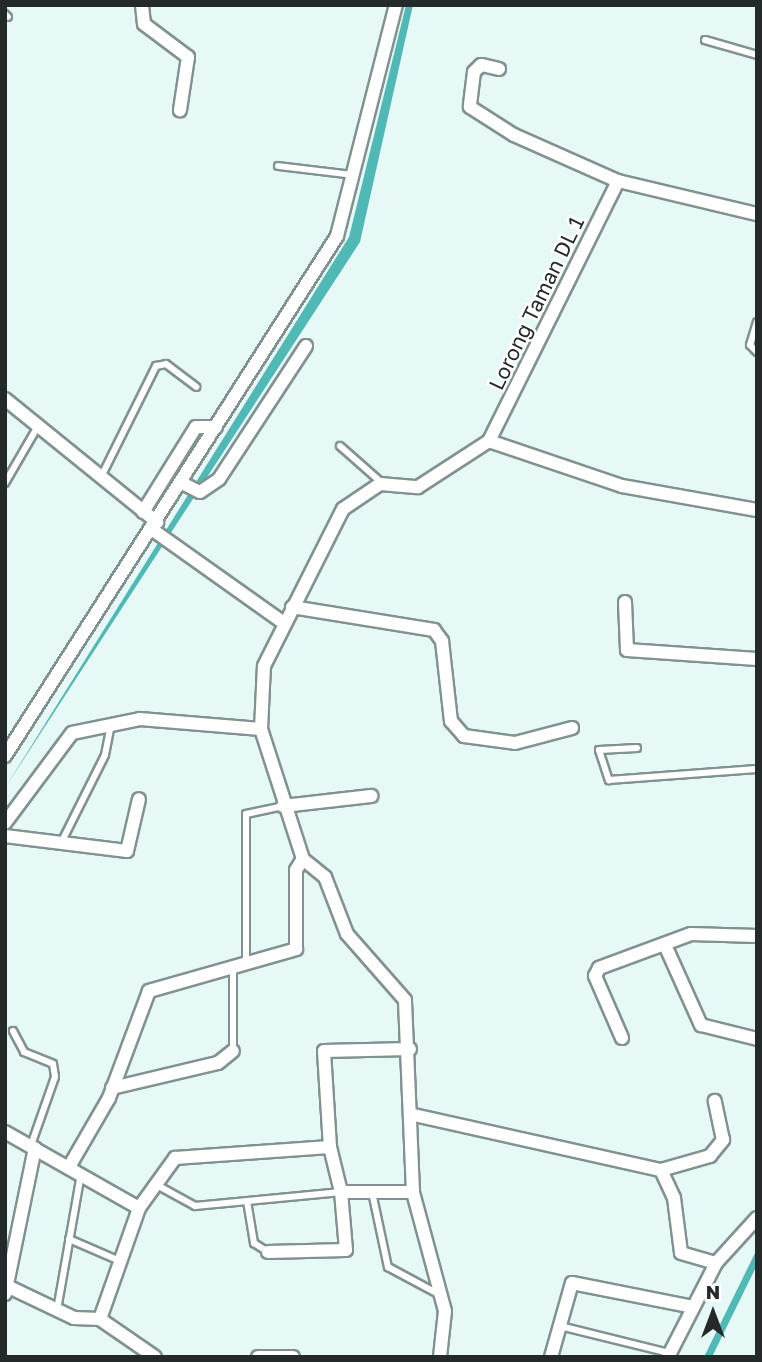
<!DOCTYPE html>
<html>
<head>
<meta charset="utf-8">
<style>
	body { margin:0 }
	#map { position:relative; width:762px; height:1362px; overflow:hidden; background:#e6f9f7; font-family:"Golos Text",sans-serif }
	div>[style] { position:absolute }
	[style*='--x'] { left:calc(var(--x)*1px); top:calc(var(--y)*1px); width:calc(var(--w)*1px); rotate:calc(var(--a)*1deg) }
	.water>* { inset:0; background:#50b9b6 }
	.roads { filter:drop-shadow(2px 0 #819291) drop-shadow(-2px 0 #819291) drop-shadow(0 2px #819291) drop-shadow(0 -2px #819291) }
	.lane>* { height:6px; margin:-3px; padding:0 3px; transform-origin:3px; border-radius:3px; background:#fff }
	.street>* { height:12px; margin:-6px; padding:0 6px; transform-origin:6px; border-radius:6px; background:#fff }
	span { translate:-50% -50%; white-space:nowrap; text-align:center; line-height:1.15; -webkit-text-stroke:5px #fff; paint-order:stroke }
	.street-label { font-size:21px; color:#232a29 }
	.frame { position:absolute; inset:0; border:7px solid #232a29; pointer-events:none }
	.north { position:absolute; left:678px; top:1278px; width:70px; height:70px; -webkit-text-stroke:5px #fff; paint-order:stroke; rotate:0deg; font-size:19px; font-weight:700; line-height:28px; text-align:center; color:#232a29 }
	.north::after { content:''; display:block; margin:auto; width:24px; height:32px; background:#232a29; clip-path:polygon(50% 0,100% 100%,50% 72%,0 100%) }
</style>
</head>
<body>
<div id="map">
	<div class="water">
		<div style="clip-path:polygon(406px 5px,413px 5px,360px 242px,5px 788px,349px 237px)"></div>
		<div style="clip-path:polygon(757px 1249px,757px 1265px,712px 1357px,704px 1357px)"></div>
	</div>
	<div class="roads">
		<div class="lane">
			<div style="--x:5;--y:14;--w:4;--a:45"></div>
			<div style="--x:705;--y:40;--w:54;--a:16.1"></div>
			<div style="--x:278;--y:166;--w:76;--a:6.8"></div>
			<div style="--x:757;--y:322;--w:24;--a:107"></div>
			<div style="--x:750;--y:345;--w:10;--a:45"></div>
			<div style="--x:340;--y:446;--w:56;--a:41.4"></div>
			<div style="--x:101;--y:477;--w:124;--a:-63.6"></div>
			<div style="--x:156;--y:366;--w:10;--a:-11"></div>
			<div style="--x:166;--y:364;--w:38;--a:37"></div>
			<div style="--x:5;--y:483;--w:66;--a:-59.9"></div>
			<div style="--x:637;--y:748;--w:38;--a:177"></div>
			<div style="--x:599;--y:750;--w:32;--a:72"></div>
			<div style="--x:609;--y:780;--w:148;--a:-4.3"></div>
			<div style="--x:61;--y:843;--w:98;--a:-63.4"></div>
			<div style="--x:105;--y:755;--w:31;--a:-79"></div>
			<div style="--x:246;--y:964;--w:150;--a:-90"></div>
			<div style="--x:246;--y:814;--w:38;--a:-12"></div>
			<div style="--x:13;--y:1031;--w:24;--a:62"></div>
			<div style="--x:24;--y:1052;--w:31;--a:22"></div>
			<div style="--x:53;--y:1064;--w:13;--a:81"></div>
			<div style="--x:55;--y:1077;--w:72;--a:109.4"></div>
			<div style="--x:233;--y:1051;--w:84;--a:-90"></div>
			<div style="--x:155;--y:1184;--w:46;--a:28.8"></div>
			<div style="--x:195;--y:1206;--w:147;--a:-5.5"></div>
			<div style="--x:372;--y:1192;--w:77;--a:78"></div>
			<div style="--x:388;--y:1267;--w:59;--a:28.3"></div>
			<div style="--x:247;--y:1201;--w:43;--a:80.5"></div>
			<div style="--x:254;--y:1243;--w:17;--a:33"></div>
			<div style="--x:69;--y:1239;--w:56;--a:23.3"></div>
			<div style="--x:57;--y:1310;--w:138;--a:-80"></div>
			<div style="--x:560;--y:1326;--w:112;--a:13.9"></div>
		</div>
		<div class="street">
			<div style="--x:142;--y:5;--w:19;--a:84"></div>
			<div style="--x:144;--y:24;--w:55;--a:36.9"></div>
			<div style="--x:188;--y:57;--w:54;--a:98.6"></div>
			<div style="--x:499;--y:69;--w:18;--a:-167"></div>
			<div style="--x:481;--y:65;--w:10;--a:135"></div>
			<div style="--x:474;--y:72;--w:35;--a:97"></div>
			<div style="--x:470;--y:107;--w:52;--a:32.5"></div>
			<div style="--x:514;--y:135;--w:114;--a:23.9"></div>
			<div style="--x:618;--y:181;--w:143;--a:13.4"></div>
			<div style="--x:5;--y:399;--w:196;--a:39"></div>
			<div style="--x:489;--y:441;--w:290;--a:-63.6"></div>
			<div style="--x:180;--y:482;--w:22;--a:27"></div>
			<div style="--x:200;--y:492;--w:23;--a:-34"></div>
			<div style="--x:219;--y:479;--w:159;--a:-56.8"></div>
			<div style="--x:143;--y:512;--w:100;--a:-58.1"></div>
			<div style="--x:196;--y:427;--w:20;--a:0"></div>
			<div style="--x:153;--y:530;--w:161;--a:35.4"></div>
			<div style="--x:625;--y:602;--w:48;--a:87.6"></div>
			<div style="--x:627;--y:650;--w:130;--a:4"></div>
			<div style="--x:292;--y:607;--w:144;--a:9.2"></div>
			<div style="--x:434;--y:630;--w:14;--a:54"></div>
			<div style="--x:442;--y:641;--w:81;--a:83.6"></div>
			<div style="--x:451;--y:721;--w:20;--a:49"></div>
			<div style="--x:464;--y:736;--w:51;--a:7.8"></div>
			<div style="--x:515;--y:743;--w:59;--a:-14.7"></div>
			<div style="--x:5;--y:756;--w:617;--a:-57.44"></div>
			<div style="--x:337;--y:236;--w:238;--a:-75.7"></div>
			<div style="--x:283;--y:806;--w:89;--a:-6.5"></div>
			<div style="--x:5;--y:823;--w:112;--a:-53.3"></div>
			<div style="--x:72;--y:733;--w:69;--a:-11.6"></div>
			<div style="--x:140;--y:719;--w:121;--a:4.7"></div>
			<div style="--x:5;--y:836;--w:123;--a:7"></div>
			<div style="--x:127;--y:851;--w:53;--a:-77"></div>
			<div style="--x:665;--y:945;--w:88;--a:65.8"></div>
			<div style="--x:701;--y:1025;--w:58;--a:14"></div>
			<div style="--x:622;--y:1038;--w:68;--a:-113.5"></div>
			<div style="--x:595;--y:976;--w:9;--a:-63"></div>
			<div style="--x:599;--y:968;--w:98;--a:-20.3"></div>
			<div style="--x:691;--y:934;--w:66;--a:1.7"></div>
			<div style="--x:112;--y:1088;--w:109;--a:-13.3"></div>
			<div style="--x:218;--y:1063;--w:19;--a:-39"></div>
			<div style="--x:414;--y:1115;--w:253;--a:12.6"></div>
			<div style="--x:661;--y:1170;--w:31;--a:65"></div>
			<div style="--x:674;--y:1198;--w:55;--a:82.7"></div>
			<div style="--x:681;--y:1253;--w:36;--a:16"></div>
			<div style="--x:5;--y:1132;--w:154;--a:29.6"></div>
			<div style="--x:330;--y:1147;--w:96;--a:-93.6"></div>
			<div style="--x:324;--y:1051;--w:86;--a:-1.3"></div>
			<div style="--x:69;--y:1167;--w:80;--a:-59.9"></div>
			<div style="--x:109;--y:1098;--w:114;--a:-69.5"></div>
			<div style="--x:149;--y:991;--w:153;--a:-15.9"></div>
			<div style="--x:296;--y:949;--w:79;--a:-90"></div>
			<div style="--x:296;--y:870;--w:13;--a:-58"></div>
			<div style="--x:661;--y:1170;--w:51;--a:-15.9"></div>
			<div style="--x:710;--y:1156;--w:21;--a:-51"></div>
			<div style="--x:723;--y:1140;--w:40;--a:-102"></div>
			<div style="--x:268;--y:1252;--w:78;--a:-1.5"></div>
			<div style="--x:346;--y:1250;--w:58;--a:-94.9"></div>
			<div style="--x:9;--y:1287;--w:72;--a:25.5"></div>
			<div style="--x:74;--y:1318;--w:26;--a:2"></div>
			<div style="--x:5;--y:1294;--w:149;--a:-78.4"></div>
			<div style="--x:155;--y:1357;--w:67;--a:-145.4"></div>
			<div style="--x:100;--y:1319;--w:118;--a:-70.6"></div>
			<div style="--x:139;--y:1208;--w:62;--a:-54.2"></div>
			<div style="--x:175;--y:1158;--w:155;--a:-4.1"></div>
			<div style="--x:330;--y:1147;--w:46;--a:76.3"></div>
			<div style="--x:341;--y:1192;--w:72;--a:0"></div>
			<div style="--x:258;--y:1357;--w:35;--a:0"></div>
			<div style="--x:440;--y:1357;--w:46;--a:-83.8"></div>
			<div style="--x:445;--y:1311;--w:123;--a:-105.1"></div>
			<div style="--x:413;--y:1192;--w:192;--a:-92.4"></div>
			<div style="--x:405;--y:1000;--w:88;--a:-131.3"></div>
			<div style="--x:347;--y:934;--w:61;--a:-111.1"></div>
			<div style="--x:325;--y:877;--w:28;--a:-141"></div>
			<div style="--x:303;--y:859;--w:137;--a:-107.9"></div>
			<div style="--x:261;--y:729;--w:63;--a:-87.3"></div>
			<div style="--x:264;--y:666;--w:176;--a:-63.3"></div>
			<div style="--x:343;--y:509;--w:45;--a:-34"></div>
			<div style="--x:380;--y:484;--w:38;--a:5"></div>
			<div style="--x:418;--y:487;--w:85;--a:-32.9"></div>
			<div style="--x:489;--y:441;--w:140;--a:18.7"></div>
			<div style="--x:622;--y:486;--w:137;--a:10.1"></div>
			<div style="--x:551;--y:1357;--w:77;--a:-74.2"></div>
			<div style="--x:572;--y:1283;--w:123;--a:11.2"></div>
			<div style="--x:668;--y:1357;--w:106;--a:-62.9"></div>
			<div style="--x:716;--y:1263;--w:61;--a:-47.7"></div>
		</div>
	</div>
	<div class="street-label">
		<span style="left:536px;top:303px;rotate:-64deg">Lorong Taman DL 1</span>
	</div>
	<div class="frame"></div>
	<div class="north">N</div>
</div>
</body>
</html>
